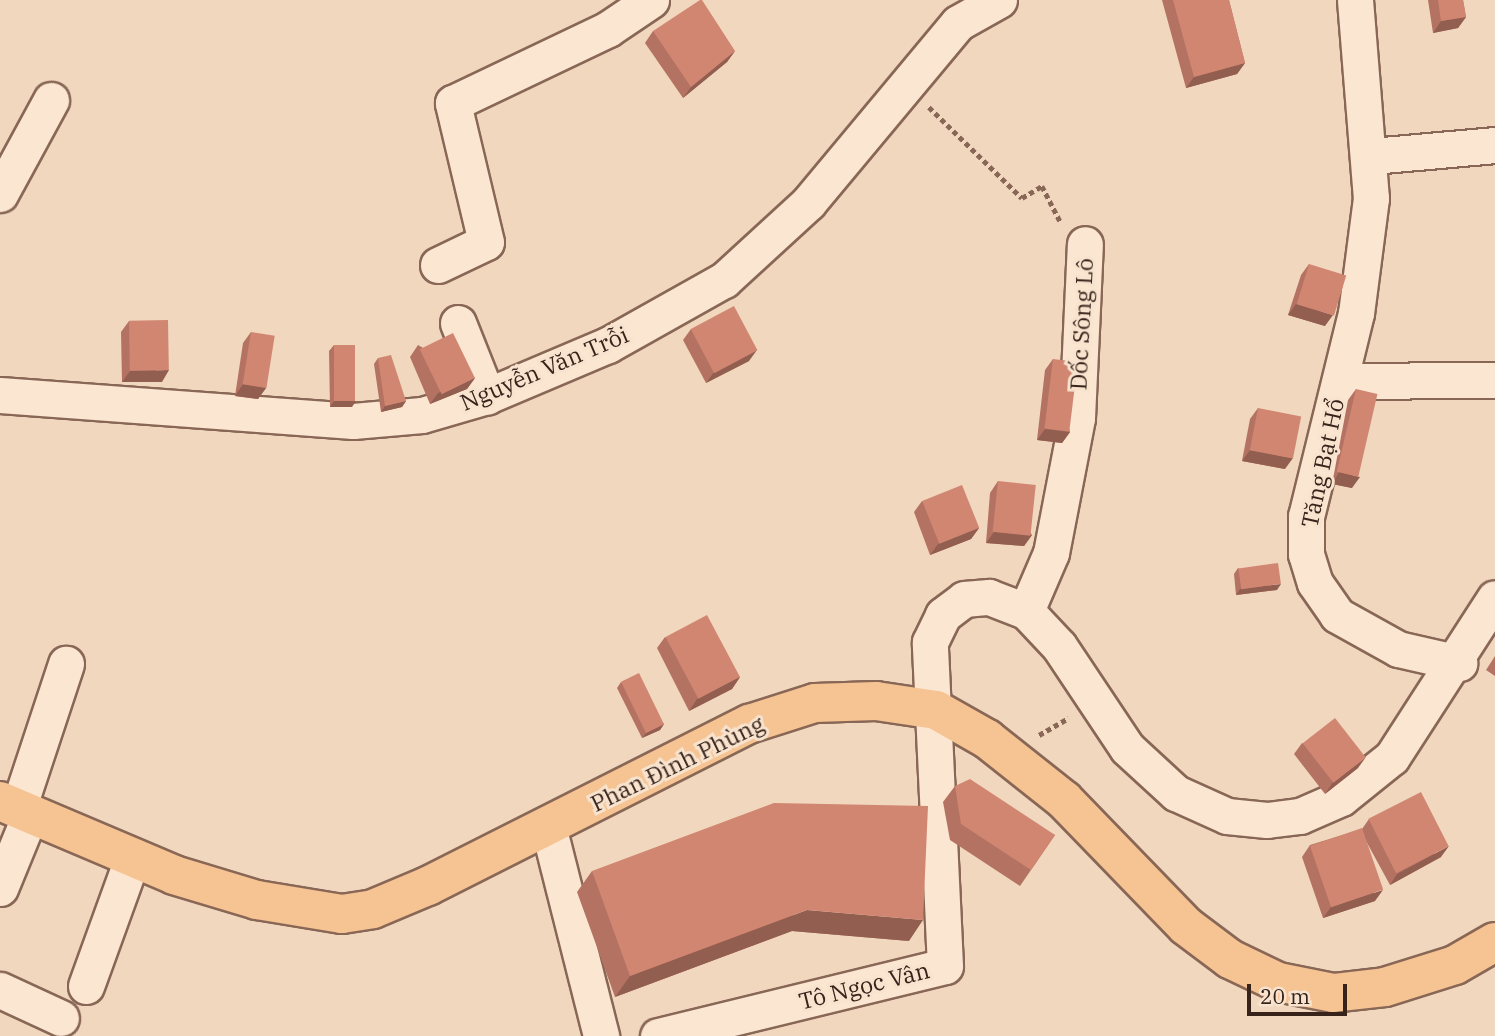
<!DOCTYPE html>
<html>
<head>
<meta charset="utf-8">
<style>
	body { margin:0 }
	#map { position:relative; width:1495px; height:1036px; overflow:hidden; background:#f0d7be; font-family:"IBM Plex Serif",serif }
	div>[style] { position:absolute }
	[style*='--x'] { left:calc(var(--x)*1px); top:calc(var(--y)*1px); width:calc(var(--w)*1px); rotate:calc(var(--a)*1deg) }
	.path>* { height:4.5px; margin-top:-2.25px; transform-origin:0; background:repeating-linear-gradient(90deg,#896756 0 5px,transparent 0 8.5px) }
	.roads { filter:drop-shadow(2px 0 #896756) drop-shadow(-2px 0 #896756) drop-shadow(0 2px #896756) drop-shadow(0 -2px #896756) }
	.minor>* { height:35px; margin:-17.5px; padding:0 17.5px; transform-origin:17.5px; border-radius:17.5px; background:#fbe6d2 }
	.major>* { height:38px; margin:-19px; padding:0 19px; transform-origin:19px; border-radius:19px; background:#f6c393 }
	.wall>* { inset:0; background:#b47362 }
	.shaded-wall>* { inset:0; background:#925e50 }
	.building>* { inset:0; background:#d18672; transform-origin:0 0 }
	span { translate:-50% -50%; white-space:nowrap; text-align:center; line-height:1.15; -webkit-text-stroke:6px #f7e3ce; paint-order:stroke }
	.street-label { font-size:23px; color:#38231b }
	.scale { position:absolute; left:1247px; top:984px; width:100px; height:32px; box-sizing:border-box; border:4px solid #38231b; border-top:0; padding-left:9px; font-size:21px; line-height:24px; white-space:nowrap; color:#38231b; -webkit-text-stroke:5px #f7e3ce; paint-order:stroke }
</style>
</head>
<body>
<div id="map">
	<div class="path">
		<div style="--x:929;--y:107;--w:130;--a:44.4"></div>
		<div style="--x:1022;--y:198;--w:23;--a:-31"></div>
		<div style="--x:1042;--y:186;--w:42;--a:62.8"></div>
		<div style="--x:1039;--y:735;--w:34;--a:-30"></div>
	</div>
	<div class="roads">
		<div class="minor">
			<div style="--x:1355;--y:0;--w:199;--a:85.4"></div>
			<div style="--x:1371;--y:198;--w:116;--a:97.4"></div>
			<div style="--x:1356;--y:313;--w:209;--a:103.8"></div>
			<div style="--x:1306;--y:516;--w:38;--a:90"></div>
			<div style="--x:1306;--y:554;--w:30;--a:73"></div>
			<div style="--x:1315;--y:583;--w:39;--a:55"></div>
			<div style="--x:1337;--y:615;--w:70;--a:29.1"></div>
			<div style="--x:1398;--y:649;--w:63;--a:12.9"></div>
			<div style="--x:1372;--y:156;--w:123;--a:-5.1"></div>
			<div style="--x:0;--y:194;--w:107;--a:-61.5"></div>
			<div style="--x:438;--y:265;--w:53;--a:-25.6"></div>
			<div style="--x:486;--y:242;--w:143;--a:-103.4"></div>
			<div style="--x:453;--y:103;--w:172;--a:-25.5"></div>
			<div style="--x:608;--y:29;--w:52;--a:-34"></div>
			<div style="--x:458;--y:323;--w:79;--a:68.3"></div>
			<div style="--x:1340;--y:381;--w:155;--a:-0.4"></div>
			<div style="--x:0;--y:395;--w:354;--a:4.2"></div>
			<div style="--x:353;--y:421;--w:69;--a:-5"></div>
			<div style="--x:422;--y:415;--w:68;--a:-16.3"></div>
			<div style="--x:487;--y:396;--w:131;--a:-22.9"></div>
			<div style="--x:608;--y:345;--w:133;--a:-29.3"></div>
			<div style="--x:724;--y:280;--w:114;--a:-42.5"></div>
			<div style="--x:808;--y:203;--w:234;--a:-50.2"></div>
			<div style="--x:958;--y:23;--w:47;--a:-29.3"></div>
			<div style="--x:1026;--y:611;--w:63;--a:-66.7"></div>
			<div style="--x:1051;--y:553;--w:137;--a:-79.1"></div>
			<div style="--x:1077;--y:418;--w:174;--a:-87.4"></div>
			<div style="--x:18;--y:809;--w:153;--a:-71.7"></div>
			<div style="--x:548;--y:826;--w:217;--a:75.8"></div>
			<div style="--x:0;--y:888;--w:79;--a:-67.7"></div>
			<div style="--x:86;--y:986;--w:135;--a:-70.1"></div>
			<div style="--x:0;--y:990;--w:67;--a:24.7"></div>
			<div style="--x:658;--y:1036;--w:295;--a:-13.7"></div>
			<div style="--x:945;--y:966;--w:324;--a:-92.7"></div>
			<div style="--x:930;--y:642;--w:30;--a:-64"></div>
			<div style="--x:943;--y:615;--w:26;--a:-37"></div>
			<div style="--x:964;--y:599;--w:25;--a:-5"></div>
			<div style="--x:989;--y:597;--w:40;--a:21"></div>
			<div style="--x:1026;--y:611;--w:48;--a:46.7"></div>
			<div style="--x:1059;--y:646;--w:123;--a:56.3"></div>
			<div style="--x:1127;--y:748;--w:67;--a:42.6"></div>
			<div style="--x:1176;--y:793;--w:56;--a:24.3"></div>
			<div style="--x:1227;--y:816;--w:40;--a:5.7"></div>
			<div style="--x:1267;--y:820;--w:33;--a:-7"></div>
			<div style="--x:1300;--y:816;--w:45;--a:-23.7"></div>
			<div style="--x:1341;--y:798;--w:65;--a:-38.8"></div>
			<div style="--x:1392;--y:757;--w:189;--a:-57.1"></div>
		</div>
		<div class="major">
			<div style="--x:0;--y:801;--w:189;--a:23"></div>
			<div style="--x:174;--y:875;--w:87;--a:16.8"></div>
			<div style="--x:257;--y:900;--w:86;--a:9.4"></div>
			<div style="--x:342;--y:914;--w:31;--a:-9"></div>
			<div style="--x:373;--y:909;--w:60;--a:-22.7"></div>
			<div style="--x:428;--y:886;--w:360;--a:-26.8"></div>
			<div style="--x:749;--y:724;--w:69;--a:-17.7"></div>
			<div style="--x:815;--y:703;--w:61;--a:-1.9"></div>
			<div style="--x:876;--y:701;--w:61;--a:8.5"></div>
			<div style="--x:936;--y:710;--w:59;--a:29.6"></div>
			<div style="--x:987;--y:739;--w:98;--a:38.4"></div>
			<div style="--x:1064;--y:800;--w:175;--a:45.9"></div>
			<div style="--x:1186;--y:926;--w:55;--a:36.9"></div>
			<div style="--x:1230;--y:959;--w:53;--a:25.6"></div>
			<div style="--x:1278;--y:982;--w:56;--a:11.3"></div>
			<div style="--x:1333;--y:993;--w:52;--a:-6.6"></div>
			<div style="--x:1385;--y:987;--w:73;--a:-17.4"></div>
			<div style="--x:1455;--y:965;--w:46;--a:-29.9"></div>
		</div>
	</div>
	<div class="wall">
		<div style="clip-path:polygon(1162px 0,1229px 0,1245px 63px,1237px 74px,1186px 88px)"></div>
		<div style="clip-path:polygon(1428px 0,1463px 0,1466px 17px,1458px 28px,1433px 33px)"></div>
		<div style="clip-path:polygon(653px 31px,735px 51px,727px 62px,683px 98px,645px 43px)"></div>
		<div style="clip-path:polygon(1309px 264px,1325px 326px,1288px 315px,1301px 275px)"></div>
		<div style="clip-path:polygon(129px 321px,162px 382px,122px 382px,121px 332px)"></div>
		<div style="clip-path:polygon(691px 329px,749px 361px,706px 383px,683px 340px)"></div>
		<div style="clip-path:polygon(251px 332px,266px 388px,258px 399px,235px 396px,243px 343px)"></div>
		<div style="clip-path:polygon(334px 345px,352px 407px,330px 407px,329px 351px)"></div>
		<div style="clip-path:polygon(418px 345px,475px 378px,467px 389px,430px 404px,410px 357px)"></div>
		<div style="clip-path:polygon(378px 358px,406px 401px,402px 407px,381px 412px,374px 364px)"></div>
		<div style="clip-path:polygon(1053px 359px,1070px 432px,1062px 443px,1037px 440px,1045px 370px)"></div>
		<div style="clip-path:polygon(1356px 389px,1352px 488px,1332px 484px,1348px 400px)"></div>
		<div style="clip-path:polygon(1258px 408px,1285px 469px,1242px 461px,1250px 419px)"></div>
		<div style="clip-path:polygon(998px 481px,1032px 535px,1024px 546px,986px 543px,990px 493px)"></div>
		<div style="clip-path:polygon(922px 501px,979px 528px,971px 539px,930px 555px,914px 512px)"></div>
		<div style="clip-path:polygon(1238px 568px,1277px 590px,1236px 595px,1234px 574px)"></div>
		<div style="clip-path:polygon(665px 637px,740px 677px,732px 689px,689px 711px,657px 648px)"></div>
		<div style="clip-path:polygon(1495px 656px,1495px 676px,1486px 670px)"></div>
		<div style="clip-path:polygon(621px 682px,664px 724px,660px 730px,642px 738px,617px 688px)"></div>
		<div style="clip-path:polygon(1302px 743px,1358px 768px,1325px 794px,1294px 754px)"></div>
		<div style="clip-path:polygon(955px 786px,1055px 835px,1020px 886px,950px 840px,943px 802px)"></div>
		<div style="clip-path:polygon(1369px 819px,1441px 857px,1390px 885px,1366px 841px,1375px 901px,1323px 918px,1302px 857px,1310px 845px,1362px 829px)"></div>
		<div style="clip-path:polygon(592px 871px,909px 941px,792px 931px,615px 997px,577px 892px)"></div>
	</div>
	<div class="shaded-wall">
		<div style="clip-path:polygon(1466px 17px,1458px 28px,1433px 33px,1441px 21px)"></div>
		<div style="clip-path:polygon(735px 51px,727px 62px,683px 98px,691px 87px)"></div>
		<div style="clip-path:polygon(1245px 63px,1237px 74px,1186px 88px,1194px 77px)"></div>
		<div style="clip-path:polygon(1296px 304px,1333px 315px,1325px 326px,1288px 315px)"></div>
		<div style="clip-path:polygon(757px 350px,749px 361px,706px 383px,714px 372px)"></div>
		<div style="clip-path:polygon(169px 370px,162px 382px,122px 382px,130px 371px)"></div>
		<div style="clip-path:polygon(475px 378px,467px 389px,430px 404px,438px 393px)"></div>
		<div style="clip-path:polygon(243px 384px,266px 388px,258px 399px,235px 396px)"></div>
		<div style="clip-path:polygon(334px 401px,356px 401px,352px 407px,330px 407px)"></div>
		<div style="clip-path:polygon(406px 401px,402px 407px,381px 412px,385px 406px)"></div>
		<div style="clip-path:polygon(1045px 429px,1070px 432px,1062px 443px,1037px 440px)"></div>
		<div style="clip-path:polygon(1250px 450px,1293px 458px,1285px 469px,1242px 461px)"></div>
		<div style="clip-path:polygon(1339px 472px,1360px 477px,1352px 488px,1332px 484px)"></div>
		<div style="clip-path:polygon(979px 528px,971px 539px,930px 555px,938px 544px)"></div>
		<div style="clip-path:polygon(994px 532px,1032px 535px,1024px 546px,986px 543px)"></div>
		<div style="clip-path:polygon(1281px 584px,1277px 590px,1236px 595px,1240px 589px)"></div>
		<div style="clip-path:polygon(740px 677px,732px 689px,689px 711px,697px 699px)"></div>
		<div style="clip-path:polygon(664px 724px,660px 730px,642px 738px,646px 733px)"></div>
		<div style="clip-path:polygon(1366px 757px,1358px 768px,1325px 794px,1333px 782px)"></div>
		<div style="clip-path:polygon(1449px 846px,1441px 857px,1390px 885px,1397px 874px)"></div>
		<div style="clip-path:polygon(1383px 890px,1375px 901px,1323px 918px,1331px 907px)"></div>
		<div style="clip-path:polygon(807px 910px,923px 920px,909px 941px,792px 931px,615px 997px,630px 976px)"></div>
	</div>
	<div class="building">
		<div style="clip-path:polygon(700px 0,702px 0,735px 51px,691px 87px,653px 31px)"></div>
		<div style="clip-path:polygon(1173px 0,1229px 0,1245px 63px,1194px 77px)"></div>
		<div style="clip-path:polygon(1438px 0,1463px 0,1466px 17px,1441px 21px)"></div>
		<div style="left:1309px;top:264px;width:39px;height:42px;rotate:17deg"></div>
		<div style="left:734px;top:306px;width:50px;height:49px;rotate:62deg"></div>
		<div style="left:168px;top:320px;width:50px;height:39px;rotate:89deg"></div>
		<div style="left:251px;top:332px;width:24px;height:53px;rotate:9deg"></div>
		<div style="left:453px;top:333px;width:50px;height:37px;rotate:64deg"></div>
		<div style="left:334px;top:345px;width:21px;height:56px"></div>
		<div style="clip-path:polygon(391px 355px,406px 401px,385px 406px,378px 358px)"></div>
		<div style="left:1053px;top:359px;width:25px;height:70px;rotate:7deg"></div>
		<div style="left:1356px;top:389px;width:22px;height:85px;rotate:13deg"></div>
		<div style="left:1258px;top:408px;width:44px;height:43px;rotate:11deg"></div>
		<div style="left:998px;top:481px;width:38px;height:51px;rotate:6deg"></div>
		<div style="left:962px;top:485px;width:46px;height:43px;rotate:68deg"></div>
		<div style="left:1278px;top:563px;width:21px;height:40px;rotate:82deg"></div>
		<div style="left:707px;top:615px;width:70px;height:47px;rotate:62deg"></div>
		<div style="left:639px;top:673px;width:57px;height:20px;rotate:64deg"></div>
		<div style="left:1335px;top:718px;width:50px;height:41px;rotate:52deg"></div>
		<div style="clip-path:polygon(970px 779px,1055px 835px,1031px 870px,961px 824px,955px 786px)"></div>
		<div style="left:1421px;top:792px;width:61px;height:59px;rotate:63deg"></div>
		<div style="clip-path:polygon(774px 803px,928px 806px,923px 920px,807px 910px,630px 976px,592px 871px)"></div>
		<div style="left:1362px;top:828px;width:65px;height:55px;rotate:71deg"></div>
	</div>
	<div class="street-label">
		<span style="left:1081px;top:324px;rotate:-87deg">Dốc Sông Lô</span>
		<span style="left:544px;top:368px;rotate:-23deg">Nguyễn Văn Trỗi</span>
		<span style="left:1322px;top:463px;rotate:-78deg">Tăng Bạt Hổ</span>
		<span style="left:677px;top:763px;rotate:-26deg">Phan Đình Phùng</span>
		<span style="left:864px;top:985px;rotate:-14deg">Tô Ngọc Vân</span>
	</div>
	<div class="scale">20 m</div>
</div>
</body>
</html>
